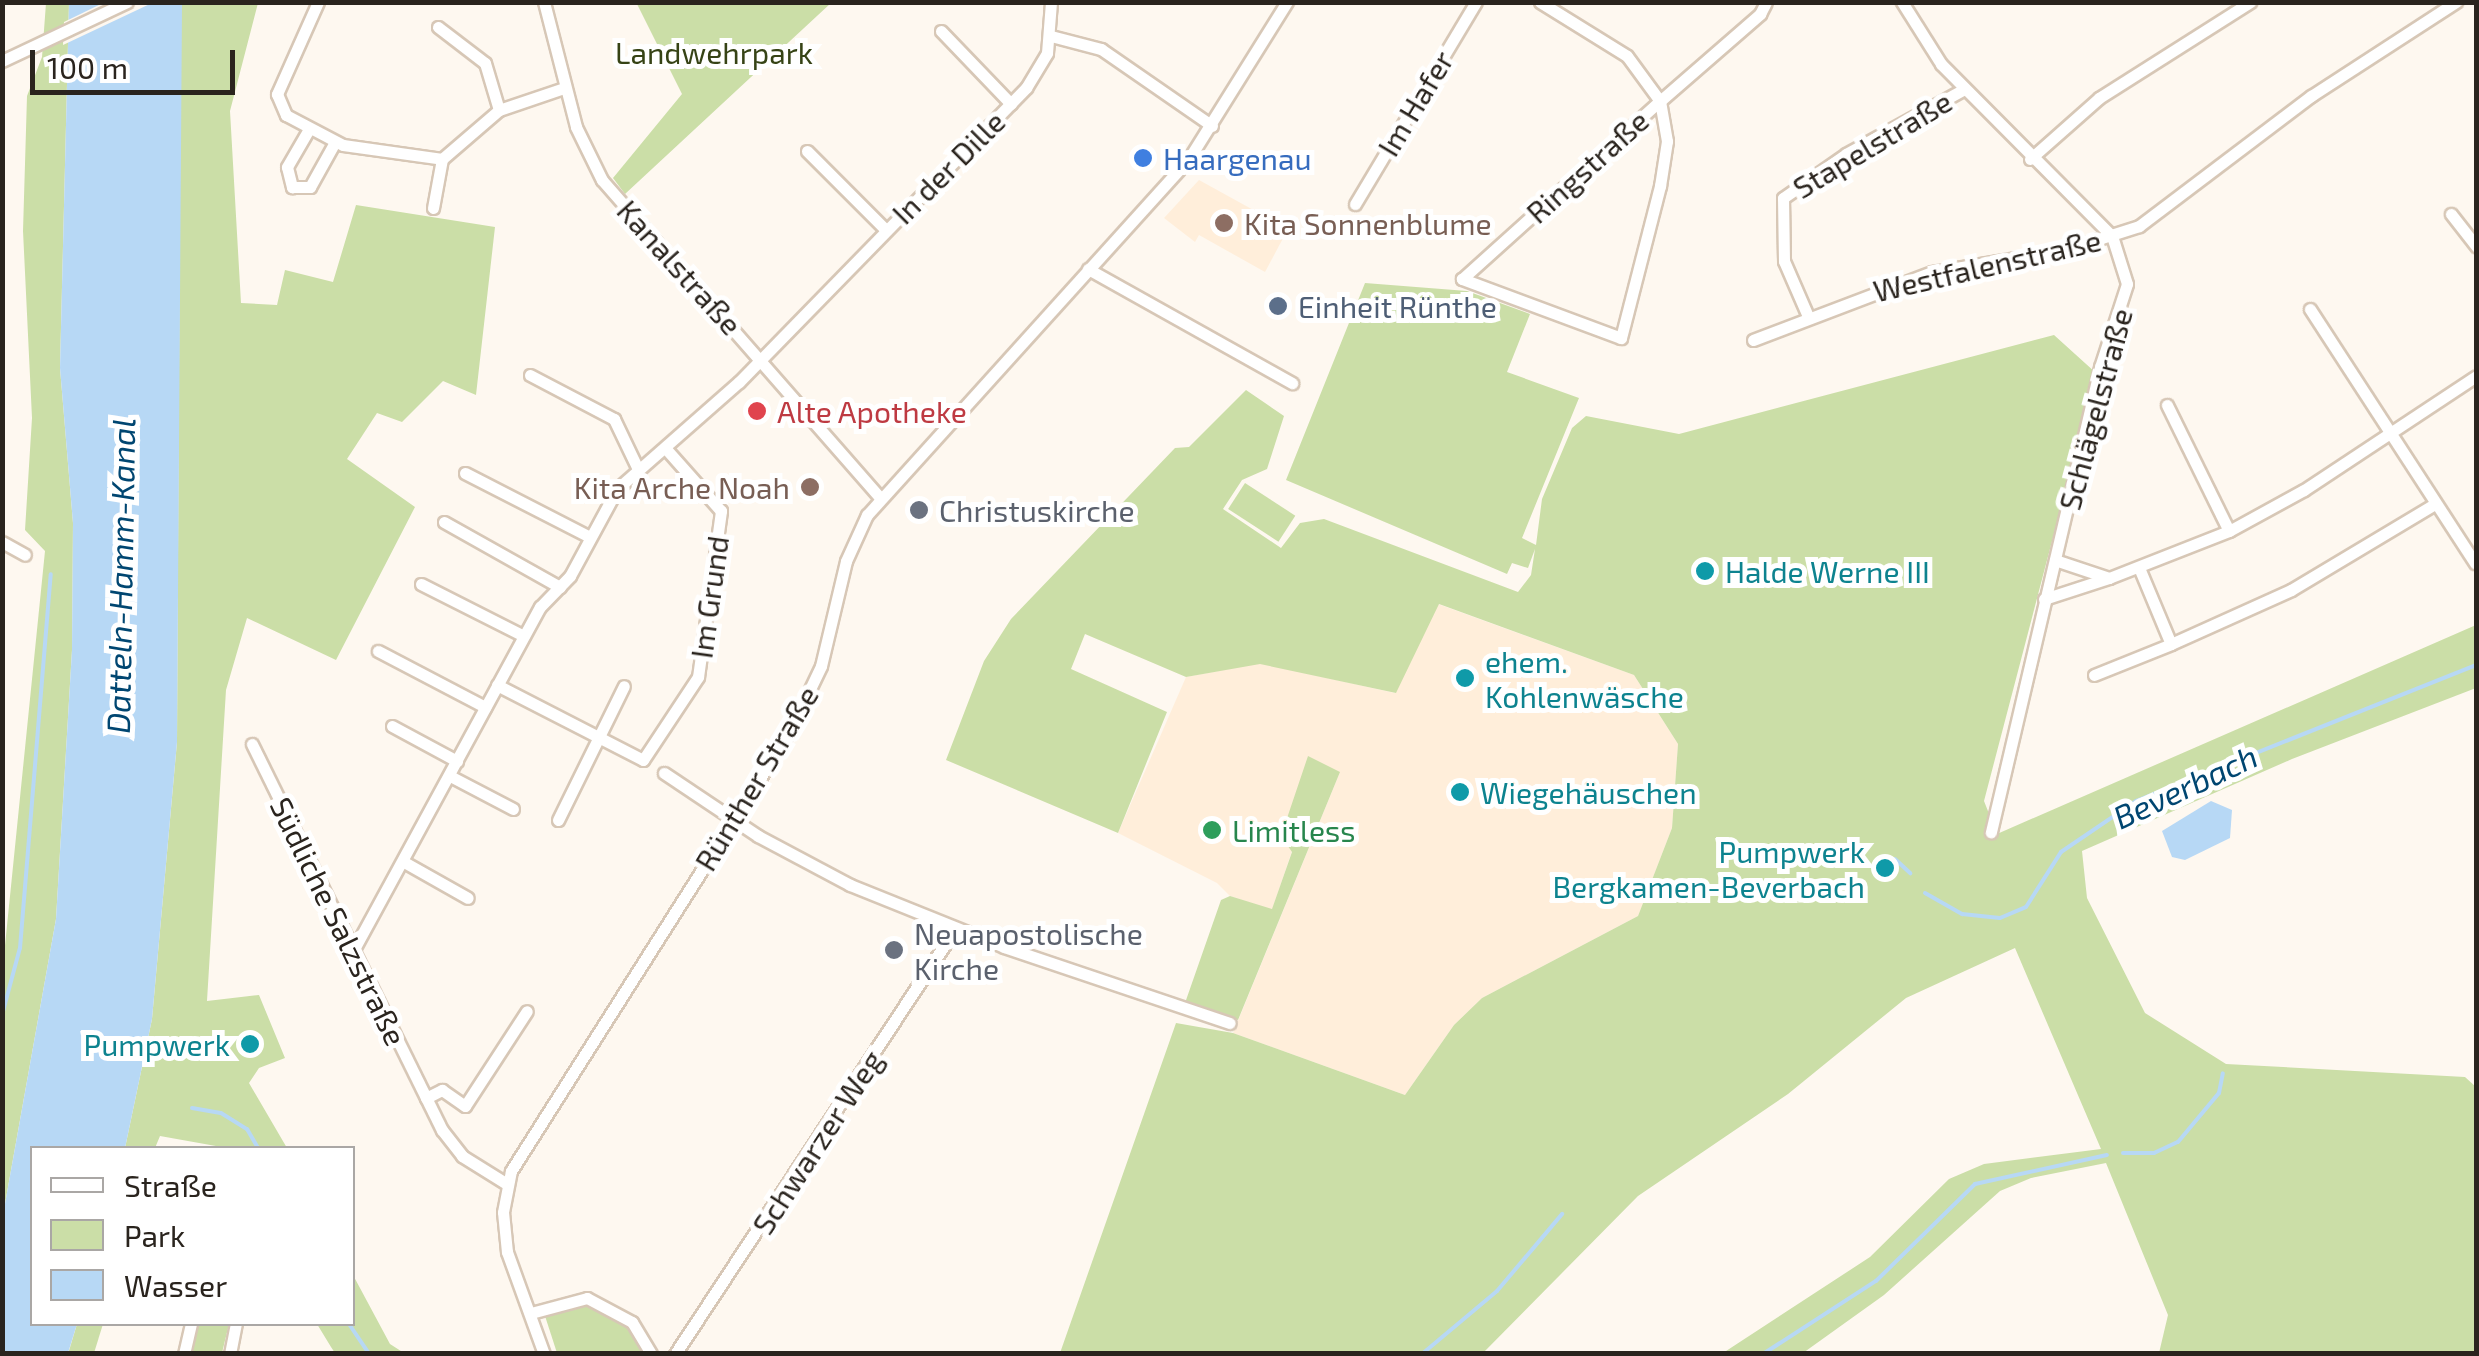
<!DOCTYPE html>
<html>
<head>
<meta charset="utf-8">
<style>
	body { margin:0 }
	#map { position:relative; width:2479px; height:1356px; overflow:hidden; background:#fef8f0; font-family:"Exo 2",sans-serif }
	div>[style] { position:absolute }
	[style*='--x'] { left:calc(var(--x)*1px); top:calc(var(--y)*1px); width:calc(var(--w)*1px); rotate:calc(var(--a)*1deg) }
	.built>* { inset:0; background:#ffeeda }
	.green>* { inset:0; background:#cbdea7; transform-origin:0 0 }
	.water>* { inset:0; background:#b7d8f5 }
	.pier>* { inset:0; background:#fef8f0 }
	.stream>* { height:4px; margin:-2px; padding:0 2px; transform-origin:2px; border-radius:2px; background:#b7d8f5 }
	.roads { filter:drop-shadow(2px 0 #d7c7b6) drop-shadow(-2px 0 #d7c7b6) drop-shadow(0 2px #d7c7b6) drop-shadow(0 -2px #d7c7b6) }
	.minor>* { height:11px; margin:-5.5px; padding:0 5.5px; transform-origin:5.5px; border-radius:5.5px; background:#fff }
	.dots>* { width:28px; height:28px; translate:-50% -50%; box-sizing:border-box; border:5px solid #fff; border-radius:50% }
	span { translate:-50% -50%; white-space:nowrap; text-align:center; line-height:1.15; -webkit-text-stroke:10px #fff; paint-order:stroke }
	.park-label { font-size:30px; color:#364315 }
	.street-label { font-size:30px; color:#2a241e }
	.shop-label { font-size:30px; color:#366cbe }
	.left { translate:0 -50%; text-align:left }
	.education-label { font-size:30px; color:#785e54 }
	.right { translate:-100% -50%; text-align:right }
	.service-label { font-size:30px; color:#4e5e75 }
	.health-label { font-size:30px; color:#be3a42 }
	.worship-label { font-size:30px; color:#5b616d }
	.culture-label { font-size:30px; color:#0d838f }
	.leisure-label { font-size:30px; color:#27864d }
	.water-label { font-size:32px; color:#004671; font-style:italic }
	.frame { position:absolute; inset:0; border:5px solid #2a241e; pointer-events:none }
	.legend { position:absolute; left:30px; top:1146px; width:325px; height:180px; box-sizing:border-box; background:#fff; border:2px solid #aaa7a5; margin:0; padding:12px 18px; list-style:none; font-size:30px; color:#2a241e }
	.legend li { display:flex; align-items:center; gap:20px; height:50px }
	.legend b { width:50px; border:2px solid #aaa7a5 }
	.scale { position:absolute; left:30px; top:50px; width:205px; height:45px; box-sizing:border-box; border:5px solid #2a241e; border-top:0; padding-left:12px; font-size:30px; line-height:35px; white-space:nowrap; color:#2a241e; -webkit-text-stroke:8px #fff; paint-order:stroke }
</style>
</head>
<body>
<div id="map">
	<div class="built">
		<div style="clip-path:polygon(1199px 180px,1288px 229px,1265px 272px,1199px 235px,1195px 242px,1164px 218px)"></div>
		<div style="clip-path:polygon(1438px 604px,1634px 675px,1678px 744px,1672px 828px,1638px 916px,1482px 998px,1454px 1025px,1405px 1095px,1233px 1033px,1340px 772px,1292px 851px,1272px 910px,1230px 896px,1217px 883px,1118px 833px,1186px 677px,1260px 663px,1395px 693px)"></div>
	</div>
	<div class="green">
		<div style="clip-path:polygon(636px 2px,831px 2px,831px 3px,625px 194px,613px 178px,682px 94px)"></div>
		<div style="clip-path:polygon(46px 3px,69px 3px,60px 368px,73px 523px,72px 650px,56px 919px,3px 1215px,3px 965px,45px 551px,25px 530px,32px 418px,23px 231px,27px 96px,42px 57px)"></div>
		<div style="clip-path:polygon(181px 3px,258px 3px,230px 111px,241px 303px,277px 305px,285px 270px,333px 282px,356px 205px,495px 227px,476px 395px,443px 381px,402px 422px,377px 413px,347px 459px,415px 507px,336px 660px,247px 618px,226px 690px,207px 1001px,259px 995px,285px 1058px,259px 1068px,249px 1083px,287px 1148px,227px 1148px,160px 1136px,155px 1148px,125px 1148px,152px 1019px,177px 742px)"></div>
		<div style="clip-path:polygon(1365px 283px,1467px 291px,1530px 314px,1507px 372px,1579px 398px,1522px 538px,1536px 545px,1542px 499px,1572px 428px,1586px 416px,1679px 434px,2054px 335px,2096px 373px,1984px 801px,1997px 834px,2476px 625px,2476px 688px,2292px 759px,2082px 851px,2087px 898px,2145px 1013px,2226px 1064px,2465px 1077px,2476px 1087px,2476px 1353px,2159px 1353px,2168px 1315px,2106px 1163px,2031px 1178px,2000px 1191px,1884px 1295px,1803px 1353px,1723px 1353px,1870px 1257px,1949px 1179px,1984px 1164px,2101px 1149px,2015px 948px,1906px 998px,1788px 1094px,1638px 1196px,1483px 1353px,1060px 1353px,1176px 1023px,1233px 1033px,1405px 1095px,1454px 1025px,1482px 998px,1638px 916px,1672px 828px,1678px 744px,1634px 675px,1439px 604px,1396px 693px,1260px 664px,1186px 677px,1085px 634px,1071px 669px,1167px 712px,1118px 833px,946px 760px,984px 661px,1011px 619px,1175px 448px,1189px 447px,1246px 390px,1284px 416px,1267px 469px,1242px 480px,1223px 509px,1281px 548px,1300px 523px,1324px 519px,1518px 592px,1531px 575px,1535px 549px,1528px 568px,1512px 563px,1507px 574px,1286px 480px)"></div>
		<div style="left:1245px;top:483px;width:60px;height:31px;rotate:33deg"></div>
		<div style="clip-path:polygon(1308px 756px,1340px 772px,1238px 1020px,1185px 1003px,1221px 900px,1230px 896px,1272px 909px,1292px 852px,1281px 836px)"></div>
		<div style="clip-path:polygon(353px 1275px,390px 1344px,404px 1353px,335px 1353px,331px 1347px,317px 1324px,352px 1324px)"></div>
		<div style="clip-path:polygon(580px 1303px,627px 1322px,645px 1353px,557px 1353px,545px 1316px)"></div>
		<div style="clip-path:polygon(77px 1324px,103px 1324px,94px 1353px,68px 1354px)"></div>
		<div style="clip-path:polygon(198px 1324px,229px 1324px,222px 1353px,190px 1353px)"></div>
	</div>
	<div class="water">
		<div style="clip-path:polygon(69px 3px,182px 3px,177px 742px,152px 1019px,125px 1148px,32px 1148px,32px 1324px,77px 1324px,68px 1353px,3px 1354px,3px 1215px,56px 919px,72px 650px,73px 523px,60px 368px)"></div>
		<div style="clip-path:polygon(2211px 801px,2232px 810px,2230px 838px,2185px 860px,2172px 857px,2162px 831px)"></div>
	</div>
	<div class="pier">
		<div style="clip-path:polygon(103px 3px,152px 3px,63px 45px,64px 22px)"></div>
	</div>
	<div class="stream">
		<div style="--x:1895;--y:859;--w:21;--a:43"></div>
		<div style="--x:1925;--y:893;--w:43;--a:29.6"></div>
		<div style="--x:1962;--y:914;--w:38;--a:6"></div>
		<div style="--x:2000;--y:918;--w:28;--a:-23"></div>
		<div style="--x:2026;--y:907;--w:65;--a:-57.5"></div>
		<div style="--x:2061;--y:852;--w:91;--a:-34.2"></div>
		<div style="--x:2136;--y:801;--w:366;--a:-21.8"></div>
		<div style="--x:2;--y:1015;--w:69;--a:-75"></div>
		<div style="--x:20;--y:948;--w:375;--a:-85.3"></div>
		<div style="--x:192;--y:1108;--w:29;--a:10"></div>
		<div style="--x:221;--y:1113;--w:31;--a:32"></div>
		<div style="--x:247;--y:1129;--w:22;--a:60"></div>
		<div style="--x:2123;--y:1153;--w:31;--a:0"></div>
		<div style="--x:2154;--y:1153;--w:26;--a:-25"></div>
		<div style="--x:2178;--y:1142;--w:64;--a:-50.1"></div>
		<div style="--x:2219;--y:1093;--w:20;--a:-79"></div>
		<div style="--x:349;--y:1324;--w:36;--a:56"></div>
		<div style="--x:1422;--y:1354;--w:98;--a:-40"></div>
		<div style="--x:1497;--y:1291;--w:101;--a:-49.8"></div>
		<div style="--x:1763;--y:1354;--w:135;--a:-32.9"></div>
		<div style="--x:1876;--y:1281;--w:139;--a:-44.4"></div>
		<div style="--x:1975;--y:1184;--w:135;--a:-12.4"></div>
	</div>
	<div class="roads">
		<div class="minor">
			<div style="--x:318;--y:2;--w:101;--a:114"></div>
			<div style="--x:277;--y:94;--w:23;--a:67"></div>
			<div style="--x:286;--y:115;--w:64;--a:27.8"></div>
			<div style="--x:343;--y:145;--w:100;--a:8"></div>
			<div style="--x:442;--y:159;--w:75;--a:-40.7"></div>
			<div style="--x:499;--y:110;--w:69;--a:-18.7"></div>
			<div style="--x:544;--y:2;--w:129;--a:75.6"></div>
			<div style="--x:576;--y:127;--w:59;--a:63.9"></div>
			<div style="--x:602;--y:180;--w:422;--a:48.8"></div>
			<div style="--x:1540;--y:2;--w:102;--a:31.8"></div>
			<div style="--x:1627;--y:56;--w:56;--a:53.7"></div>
			<div style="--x:1660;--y:101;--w:41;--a:80.1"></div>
			<div style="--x:1667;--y:141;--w:46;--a:98.8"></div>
			<div style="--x:1660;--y:186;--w:157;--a:104.4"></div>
			<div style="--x:1621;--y:338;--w:170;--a:-159.6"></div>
			<div style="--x:1462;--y:279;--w:266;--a:-42"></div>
			<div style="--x:1660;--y:101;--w:133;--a:-41"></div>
			<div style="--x:1760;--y:14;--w:13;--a:-63"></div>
			<div style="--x:1902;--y:2;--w:73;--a:57.8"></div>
			<div style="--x:1941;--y:64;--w:243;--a:45.2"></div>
			<div style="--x:2112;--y:236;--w:50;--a:72.6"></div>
			<div style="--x:2127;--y:284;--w:87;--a:108"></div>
			<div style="--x:2100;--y:367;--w:478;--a:103.2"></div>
			<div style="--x:438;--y:27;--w:59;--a:37.5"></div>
			<div style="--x:485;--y:63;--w:49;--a:73.4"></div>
			<div style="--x:941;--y:31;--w:101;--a:46.2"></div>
			<div style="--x:1051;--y:36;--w:52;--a:14.6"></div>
			<div style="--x:1101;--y:49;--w:135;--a:34.7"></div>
			<div style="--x:2;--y:61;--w:138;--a:-25.3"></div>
			<div style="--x:309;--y:129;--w:44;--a:120.1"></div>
			<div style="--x:287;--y:167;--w:21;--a:76"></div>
			<div style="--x:292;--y:187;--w:18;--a:0"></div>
			<div style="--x:310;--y:187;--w:51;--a:-60.9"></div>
			<div style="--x:807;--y:151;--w:110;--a:45"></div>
			<div style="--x:2030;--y:159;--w:92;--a:-41.5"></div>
			<div style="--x:2099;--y:98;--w:179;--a:-32.4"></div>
			<div style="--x:1355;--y:204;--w:235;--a:-59.1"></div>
			<div style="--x:433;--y:208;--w:50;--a:-79.6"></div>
			<div style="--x:2451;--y:214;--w:41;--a:52"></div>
			<div style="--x:1088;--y:269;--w:234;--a:29.2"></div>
			<div style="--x:2310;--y:309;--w:303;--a:57"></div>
			<div style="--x:1807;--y:314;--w:58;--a:-113.5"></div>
			<div style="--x:1784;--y:261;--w:63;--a:-90.9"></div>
			<div style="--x:1783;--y:198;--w:77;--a:-34.9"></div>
			<div style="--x:1846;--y:154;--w:135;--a:-28.8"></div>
			<div style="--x:1753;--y:340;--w:191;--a:-20.8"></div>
			<div style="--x:1932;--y:272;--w:134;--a:-9.5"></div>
			<div style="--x:2064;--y:250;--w:79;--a:-17.7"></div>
			<div style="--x:2139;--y:226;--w:216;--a:-37.1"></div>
			<div style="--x:2311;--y:96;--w:173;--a:-33"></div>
			<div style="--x:530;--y:375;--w:95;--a:27.6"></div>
			<div style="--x:614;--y:419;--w:53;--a:64.4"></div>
			<div style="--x:2167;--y:405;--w:140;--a:63.8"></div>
			<div style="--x:465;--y:473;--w:140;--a:27.1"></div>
			<div style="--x:444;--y:522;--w:133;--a:29.3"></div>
			<div style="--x:2;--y:542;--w:26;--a:29"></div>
			<div style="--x:2140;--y:570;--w:80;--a:67.3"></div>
			<div style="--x:2171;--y:644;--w:132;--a:-24.2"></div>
			<div style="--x:2291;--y:590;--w:165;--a:-30.9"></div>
			<div style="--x:2109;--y:578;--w:129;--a:-21.4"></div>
			<div style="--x:2229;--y:531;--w:85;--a:-28.7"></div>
			<div style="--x:2304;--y:490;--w:206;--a:-33.5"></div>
			<div style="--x:421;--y:584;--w:115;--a:26.8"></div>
			<div style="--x:2044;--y:599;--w:68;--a:-17.9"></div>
			<div style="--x:2109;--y:578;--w:57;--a:-161.6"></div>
			<div style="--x:378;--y:651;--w:121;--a:27.6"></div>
			<div style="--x:2094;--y:675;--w:83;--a:-21.9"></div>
			<div style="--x:497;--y:685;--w:164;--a:27.2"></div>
			<div style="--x:643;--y:760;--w:100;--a:-56.5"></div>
			<div style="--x:698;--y:677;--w:168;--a:-82.1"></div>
			<div style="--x:721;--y:511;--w:80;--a:-131.5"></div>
			<div style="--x:392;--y:726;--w:74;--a:28.3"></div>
			<div style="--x:252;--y:744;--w:430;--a:63.8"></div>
			<div style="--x:442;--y:1130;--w:33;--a:52"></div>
			<div style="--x:462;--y:1156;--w:53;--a:31.9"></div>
			<div style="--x:664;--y:773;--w:113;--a:33.8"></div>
			<div style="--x:758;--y:836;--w:104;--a:28"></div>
			<div style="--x:850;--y:885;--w:166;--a:21.9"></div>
			<div style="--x:1004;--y:947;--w:238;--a:18.6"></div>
			<div style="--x:450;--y:776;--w:71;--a:27.6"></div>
			<div style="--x:558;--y:820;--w:149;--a:-63.8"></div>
			<div style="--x:404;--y:862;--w:73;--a:29.4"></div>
			<div style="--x:353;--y:951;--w:392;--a:-61.5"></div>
			<div style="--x:540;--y:607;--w:43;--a:-45.9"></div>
			<div style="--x:570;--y:576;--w:99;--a:-61.6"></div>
			<div style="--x:617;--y:489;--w:162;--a:-41.3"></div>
			<div style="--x:739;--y:382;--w:411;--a:-45.7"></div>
			<div style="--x:1026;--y:88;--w:41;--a:-59"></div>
			<div style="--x:1047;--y:53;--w:51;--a:-85.5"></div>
			<div style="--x:426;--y:1098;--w:18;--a:-27"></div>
			<div style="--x:442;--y:1090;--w:28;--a:35"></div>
			<div style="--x:465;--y:1106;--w:113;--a:-56.9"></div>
			<div style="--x:531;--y:1313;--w:58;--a:-15"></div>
			<div style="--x:587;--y:1298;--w:51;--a:28.1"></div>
			<div style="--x:632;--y:1322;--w:37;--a:59"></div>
			<div style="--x:184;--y:1354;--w:31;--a:-77"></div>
			<div style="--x:230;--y:1354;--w:31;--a:-79"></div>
			<div style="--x:544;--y:1354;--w:109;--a:-109.9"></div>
			<div style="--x:507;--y:1252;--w:40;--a:-95.7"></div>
			<div style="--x:503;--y:1212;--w:42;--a:-79"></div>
			<div style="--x:511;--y:1171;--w:521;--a:-57.62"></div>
			<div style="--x:790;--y:731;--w:72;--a:-64.5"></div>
			<div style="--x:821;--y:666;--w:108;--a:-76.6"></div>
			<div style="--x:846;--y:561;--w:51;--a:-65.5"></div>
			<div style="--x:867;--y:515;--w:482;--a:-47.9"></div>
			<div style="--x:1190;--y:157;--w:183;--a:-58"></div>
			<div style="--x:675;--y:1354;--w:509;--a:-56.62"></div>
		</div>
	</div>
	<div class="dots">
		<div style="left:1143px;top:158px;background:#3f7fe0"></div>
		<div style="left:1224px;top:223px;background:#8d6e63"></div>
		<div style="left:1278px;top:306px;background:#5c6f8a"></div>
		<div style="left:757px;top:411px;background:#e0444e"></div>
		<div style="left:810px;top:487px;background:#8d6e63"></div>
		<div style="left:919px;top:510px;background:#6b7280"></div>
		<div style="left:1705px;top:571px;background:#0f9aa8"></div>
		<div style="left:1465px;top:678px;background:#0f9aa8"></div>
		<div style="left:1460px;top:792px;background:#0f9aa8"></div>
		<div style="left:1212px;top:830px;background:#2e9e5b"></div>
		<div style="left:1885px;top:868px;background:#0f9aa8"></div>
		<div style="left:894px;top:950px;background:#6b7280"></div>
		<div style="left:250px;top:1044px;background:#0f9aa8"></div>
	</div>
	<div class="park-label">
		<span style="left:714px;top:52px">Landwehrpark</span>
	</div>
	<div class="street-label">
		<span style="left:1415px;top:103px;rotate:-59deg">Im Hafer</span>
		<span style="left:1872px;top:144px;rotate:-31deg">Stapelstraße</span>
		<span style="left:1587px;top:166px;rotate:-42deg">Ringstraße</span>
		<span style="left:948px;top:167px;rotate:-45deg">In der Dille</span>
		<span style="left:1987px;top:265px;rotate:-13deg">Westfalenstraße</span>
		<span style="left:680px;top:267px;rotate:48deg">Kanalstraße</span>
		<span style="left:2095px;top:409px;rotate:-75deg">Schlägelstraße</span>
		<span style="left:709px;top:597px;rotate:-82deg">Im Grund</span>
		<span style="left:756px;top:778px;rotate:-59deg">Rünther Straße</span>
		<span style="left:339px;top:921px;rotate:64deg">Südliche Salzstraße</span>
		<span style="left:817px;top:1142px;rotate:-57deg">Schwarzer Weg</span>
	</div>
	<div class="shop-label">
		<span class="left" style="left:1163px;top:158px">Haargenau</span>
	</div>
	<div class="education-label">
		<span class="left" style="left:1244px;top:223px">Kita Sonnenblume</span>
		<span class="right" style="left:790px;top:487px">Kita Arche Noah</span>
	</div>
	<div class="service-label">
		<span class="left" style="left:1298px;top:306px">Einheit Rünthe</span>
	</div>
	<div class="health-label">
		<span class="left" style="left:777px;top:411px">Alte Apotheke</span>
	</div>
	<div class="worship-label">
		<span class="left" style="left:939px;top:510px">Christuskirche</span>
		<span class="left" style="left:914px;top:950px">Neuapostolische<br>Kirche</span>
	</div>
	<div class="culture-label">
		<span class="left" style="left:1725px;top:571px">Halde Werne III</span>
		<span class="left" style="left:1485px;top:678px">ehem.<br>Kohlenwäsche</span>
		<span class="left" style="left:1480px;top:792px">Wiegehäuschen</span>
		<span class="right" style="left:1865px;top:868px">Pumpwerk<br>Bergkamen-Beverbach</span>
		<span class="right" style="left:230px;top:1044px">Pumpwerk</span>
	</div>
	<div class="leisure-label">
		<span class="left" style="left:1232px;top:830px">Limitless</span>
	</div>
	<div class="water-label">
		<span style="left:120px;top:576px;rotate:-89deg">Datteln-Hamm-Kanal</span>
		<span style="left:2185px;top:786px;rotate:-25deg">Beverbach</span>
	</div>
	<div class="frame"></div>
	<ul class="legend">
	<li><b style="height:12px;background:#fff"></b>Straße</li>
	<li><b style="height:28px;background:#cbdea7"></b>Park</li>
	<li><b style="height:28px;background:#b7d8f5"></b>Wasser</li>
	</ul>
	<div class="scale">100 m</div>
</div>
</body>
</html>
